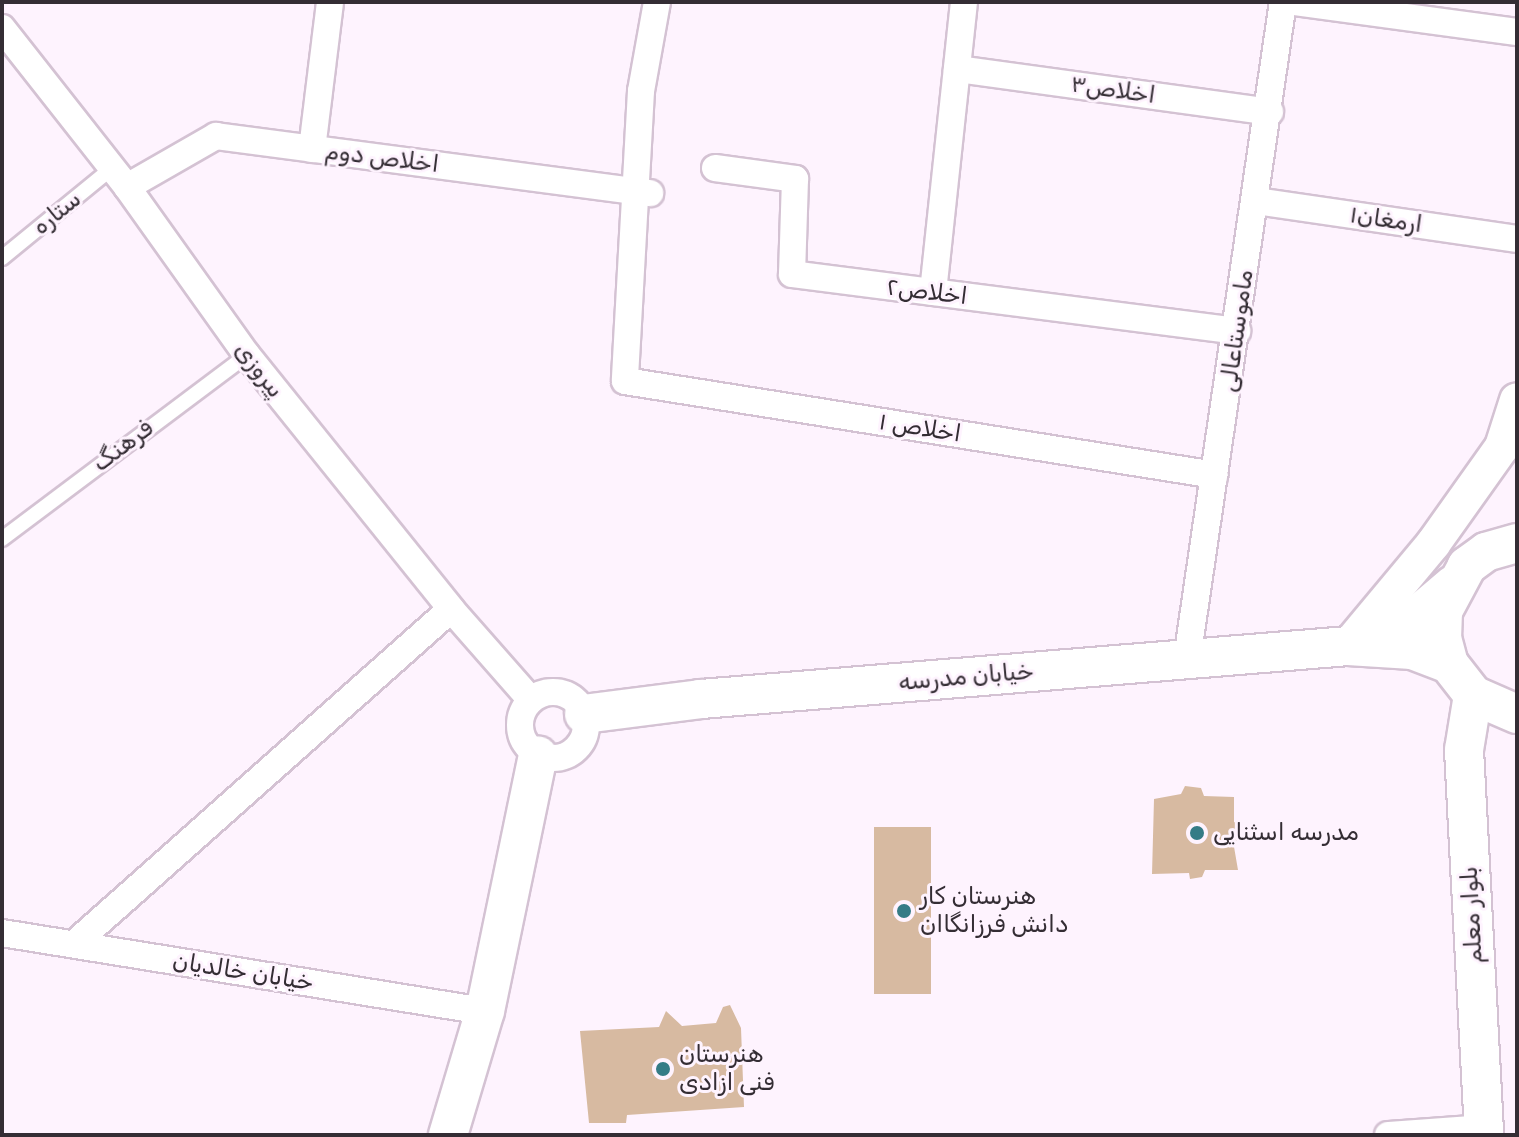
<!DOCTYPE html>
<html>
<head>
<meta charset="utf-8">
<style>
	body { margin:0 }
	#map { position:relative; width:1519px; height:1137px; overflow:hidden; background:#fef3fe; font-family:Rubik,"Noto Sans Arabic",sans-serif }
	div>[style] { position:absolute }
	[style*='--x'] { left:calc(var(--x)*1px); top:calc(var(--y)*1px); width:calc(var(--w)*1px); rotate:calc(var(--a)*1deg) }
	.building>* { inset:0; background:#d7baa1; transform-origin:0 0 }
	.roads { filter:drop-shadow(2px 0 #d4c2d3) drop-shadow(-2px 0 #d4c2d3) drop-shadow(0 2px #d4c2d3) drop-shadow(0 -2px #d4c2d3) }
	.service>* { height:14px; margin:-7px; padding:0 7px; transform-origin:7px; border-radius:7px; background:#fff }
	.minor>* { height:26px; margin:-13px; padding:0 13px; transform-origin:13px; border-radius:13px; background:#fff }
	.minor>.ring { margin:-13px; padding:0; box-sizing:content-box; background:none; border:26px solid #fff; border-radius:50% }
	.tertiary>* { height:34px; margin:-17px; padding:0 17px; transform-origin:17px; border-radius:17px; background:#fff }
	.secondary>* { height:38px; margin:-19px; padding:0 19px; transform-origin:19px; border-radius:19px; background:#fff }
	.dots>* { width:22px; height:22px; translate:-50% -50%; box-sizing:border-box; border:4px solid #fef3fe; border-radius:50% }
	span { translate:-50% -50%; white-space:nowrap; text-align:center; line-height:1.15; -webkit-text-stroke:6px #fef3fe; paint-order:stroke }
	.street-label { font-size:24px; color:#342d34 }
	.poi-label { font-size:24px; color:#342d34 }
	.left { translate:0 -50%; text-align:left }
	.frame { position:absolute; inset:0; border:4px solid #342d34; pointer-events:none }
</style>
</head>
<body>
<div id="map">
	<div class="building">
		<div style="clip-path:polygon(1185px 786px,1201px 788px,1204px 796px,1234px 797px,1234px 822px,1241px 825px,1240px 840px,1233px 841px,1238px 870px,1205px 870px,1202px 877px,1190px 879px,1189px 873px,1152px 874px,1154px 799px,1181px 794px)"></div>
		<div style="left:874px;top:827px;width:57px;height:167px"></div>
		<div style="clip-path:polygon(730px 1005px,741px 1028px,744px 1107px,627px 1115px,626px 1123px,589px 1123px,580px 1031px,659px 1027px,666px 1011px,682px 1026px,716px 1023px,723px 1007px)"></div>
	</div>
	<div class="roads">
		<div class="service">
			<div style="--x:2;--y:258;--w:142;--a:-39.3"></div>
			<div style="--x:2;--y:539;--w:306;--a:-36.9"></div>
		</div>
		<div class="minor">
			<div style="--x:657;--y:2;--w:90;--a:100.2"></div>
			<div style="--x:641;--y:91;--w:290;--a:93.2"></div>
			<div style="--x:625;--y:381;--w:597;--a:9.05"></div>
			<div style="--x:1295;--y:2;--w:224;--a:7.7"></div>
			<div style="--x:2;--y:28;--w:202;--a:51.8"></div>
			<div style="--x:127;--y:187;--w:206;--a:54.5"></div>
			<div style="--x:247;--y:355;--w:326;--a:51.2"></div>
			<div style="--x:451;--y:609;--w:121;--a:48.7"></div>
			<div style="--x:957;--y:69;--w:316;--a:7.8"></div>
			<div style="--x:312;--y:149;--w:148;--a:-83"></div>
			<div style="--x:715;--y:168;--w:81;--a:7.8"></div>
			<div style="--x:795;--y:179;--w:95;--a:91.8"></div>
			<div style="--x:792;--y:274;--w:449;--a:7.3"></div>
			<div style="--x:127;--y:187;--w:103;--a:-29.8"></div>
			<div style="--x:216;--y:136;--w:438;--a:7.5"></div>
			<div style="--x:1256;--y:201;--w:264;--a:8.3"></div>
			<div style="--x:933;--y:292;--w:292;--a:-83.9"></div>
			<div style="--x:1187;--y:659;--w:664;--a:-81.69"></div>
			<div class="ring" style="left:520px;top:692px;width:40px;height:40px"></div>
			<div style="--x:2;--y:933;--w:489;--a:9.2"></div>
			<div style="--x:74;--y:944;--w:504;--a:-41.62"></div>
			<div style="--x:1388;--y:1135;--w:95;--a:-4.2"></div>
		</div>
		<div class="tertiary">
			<div style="--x:1348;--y:646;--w:133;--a:-50.2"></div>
			<div style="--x:1433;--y:544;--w:119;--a:-54.6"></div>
			<div style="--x:1502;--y:447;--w:49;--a:-72.3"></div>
		</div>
		<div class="secondary">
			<div style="--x:1517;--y:543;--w:32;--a:164"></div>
			<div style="--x:1486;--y:552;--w:24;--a:144"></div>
			<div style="--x:1467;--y:566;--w:51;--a:118.1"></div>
			<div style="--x:1443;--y:611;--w:27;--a:92"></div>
			<div style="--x:1442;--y:638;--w:27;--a:75"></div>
			<div style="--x:1449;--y:664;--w:39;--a:52"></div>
			<div style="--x:1473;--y:695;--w:48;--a:23.4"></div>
			<div style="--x:1449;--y:664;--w:40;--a:-159"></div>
			<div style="--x:1412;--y:650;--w:64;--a:-176.4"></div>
			<div style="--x:1348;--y:646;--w:62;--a:-19.9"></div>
			<div style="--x:1406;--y:625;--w:62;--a:-40.4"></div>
			<div style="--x:1473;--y:695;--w:56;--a:99.3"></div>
			<div style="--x:1464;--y:750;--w:386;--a:87"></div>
			<div style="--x:584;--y:714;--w:118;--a:-7.3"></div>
			<div style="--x:701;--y:699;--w:649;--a:-4.68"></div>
			<div style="--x:448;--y:1135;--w:129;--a:-73.4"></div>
			<div style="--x:485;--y:1011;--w:261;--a:-78.3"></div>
		</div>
	</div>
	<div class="dots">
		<div style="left:1197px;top:833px;background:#357c86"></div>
		<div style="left:904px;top:911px;background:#357c86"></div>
		<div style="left:663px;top:1069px;background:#357c86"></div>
	</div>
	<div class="street-label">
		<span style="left:1113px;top:90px;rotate:8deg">اخلاص۳</span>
		<span style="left:382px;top:158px;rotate:7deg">اخلاص دوم</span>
		<span style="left:57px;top:213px;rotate:-39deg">ستاره</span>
		<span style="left:1386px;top:220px;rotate:8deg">ارمغان۱</span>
		<span style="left:927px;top:292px;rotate:7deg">اخلاص۲</span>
		<span style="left:1237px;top:331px;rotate:-82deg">ماموستاعالی</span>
		<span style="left:259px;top:370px;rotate:52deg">پیروزی</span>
		<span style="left:920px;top:428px;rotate:9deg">اخلاص ۱</span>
		<span style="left:123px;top:446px;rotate:-37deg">فرهنگ</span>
		<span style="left:966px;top:677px;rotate:-5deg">خیابان مدرسه</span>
		<span style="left:1472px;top:915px;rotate:-93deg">بلوار معلم</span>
		<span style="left:243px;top:972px;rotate:9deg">خیابان خالدیان</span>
	</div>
	<div class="poi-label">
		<span class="left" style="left:1213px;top:833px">مدرسه اسثنایی</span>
		<span class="left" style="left:920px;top:911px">هنرستان کار<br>دانش فرزانگاان</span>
		<span class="left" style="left:679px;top:1069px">هنرستان<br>فنی ازادی</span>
	</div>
	<div class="frame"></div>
</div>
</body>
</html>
